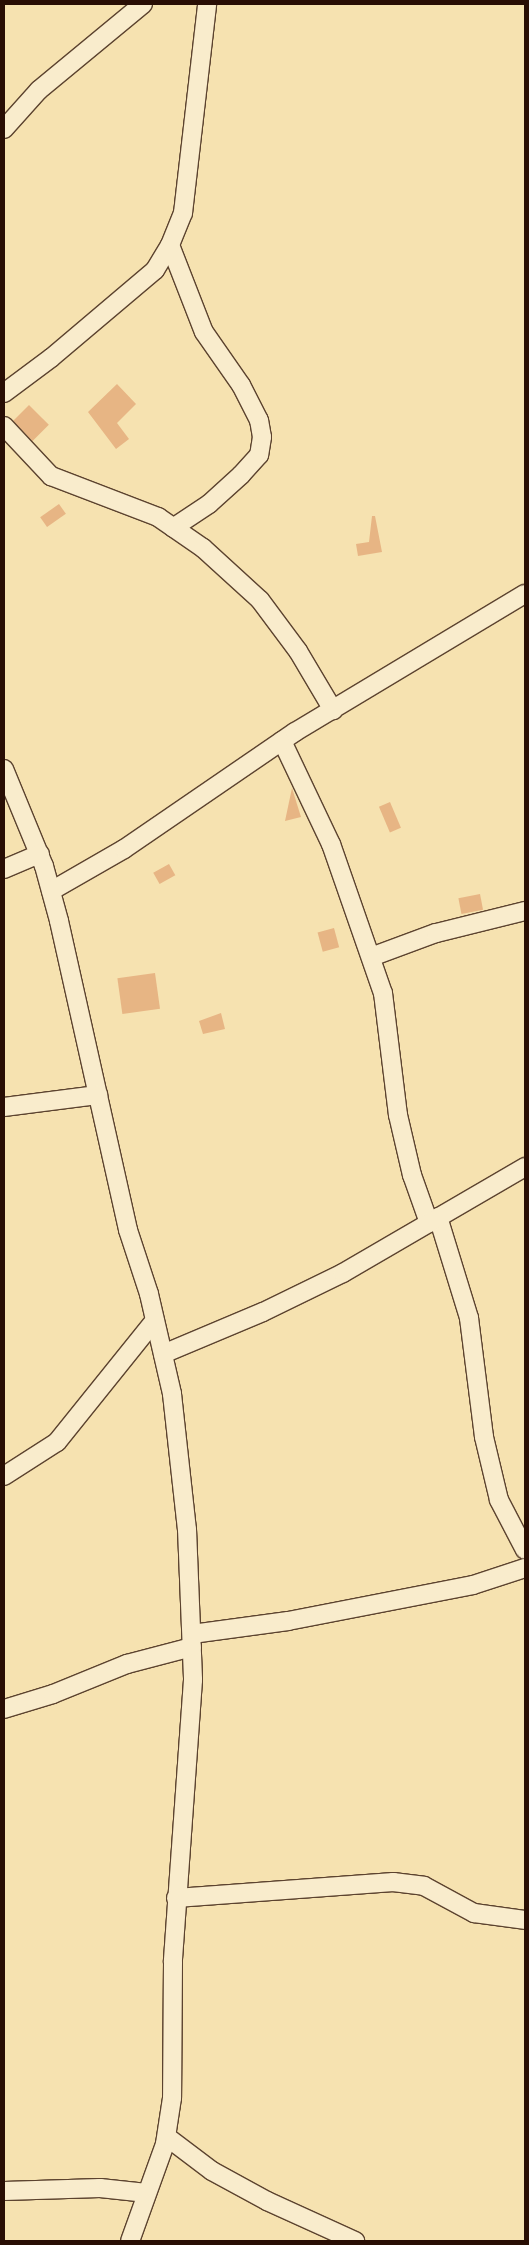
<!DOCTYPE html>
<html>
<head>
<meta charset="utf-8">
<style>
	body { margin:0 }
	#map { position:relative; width:529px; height:2245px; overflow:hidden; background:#f6e2b0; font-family:"Sorts Mill Goudy",serif }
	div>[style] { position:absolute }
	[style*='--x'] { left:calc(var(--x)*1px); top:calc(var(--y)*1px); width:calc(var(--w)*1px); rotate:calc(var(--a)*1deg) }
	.building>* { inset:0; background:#e7b584; transform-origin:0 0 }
	.roads { filter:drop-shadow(1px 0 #5c432f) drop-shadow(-1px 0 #5c432f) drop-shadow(0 1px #5c432f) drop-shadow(0 -1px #5c432f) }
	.minor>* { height:18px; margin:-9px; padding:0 9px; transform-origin:9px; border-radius:9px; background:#f9eccc }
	span { translate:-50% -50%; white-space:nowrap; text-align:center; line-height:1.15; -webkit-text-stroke:4.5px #f9eccc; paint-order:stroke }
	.frame { position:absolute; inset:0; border:5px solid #290e04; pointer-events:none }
</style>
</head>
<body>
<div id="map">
	<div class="building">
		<div style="clip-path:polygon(117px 384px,136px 404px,117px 423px,129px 439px,116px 449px,88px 412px)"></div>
		<div style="left:29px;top:405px;width:28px;height:23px;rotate:45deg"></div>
		<div style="left:59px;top:504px;width:12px;height:23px;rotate:55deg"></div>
		<div style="clip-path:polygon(372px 516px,375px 516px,382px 552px,358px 556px,356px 544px,369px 542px)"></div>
		<div style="clip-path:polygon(292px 788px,301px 817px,285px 821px)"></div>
		<div style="left:390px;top:802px;width:28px;height:12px;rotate:67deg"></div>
		<div style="left:169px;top:864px;width:13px;height:18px;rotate:61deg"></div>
		<div style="left:480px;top:894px;width:16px;height:22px;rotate:79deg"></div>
		<div style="left:334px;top:928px;width:20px;height:17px;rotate:75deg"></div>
		<div style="left:155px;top:973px;width:36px;height:38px;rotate:82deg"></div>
		<div style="clip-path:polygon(221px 1013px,225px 1029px,203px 1034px,199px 1021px)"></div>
	</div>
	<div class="roads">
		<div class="minor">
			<div style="--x:4;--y:129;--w:52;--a:-48.1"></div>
			<div style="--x:39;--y:90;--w:135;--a:-39.6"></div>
			<div style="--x:170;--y:245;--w:93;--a:68.7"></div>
			<div style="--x:204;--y:332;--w:65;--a:55.1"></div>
			<div style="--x:241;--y:385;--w:39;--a:63"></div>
			<div style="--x:259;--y:420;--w:17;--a:80"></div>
			<div style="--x:262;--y:437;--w:18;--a:99"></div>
			<div style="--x:259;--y:455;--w:27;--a:132"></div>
			<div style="--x:241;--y:475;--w:43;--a:137.8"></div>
			<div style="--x:209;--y:504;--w:43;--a:146.3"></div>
			<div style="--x:4;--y:393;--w:59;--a:-36.7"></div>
			<div style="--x:51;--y:358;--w:136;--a:-40.2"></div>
			<div style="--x:155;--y:270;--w:29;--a:-59"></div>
			<div style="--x:170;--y:245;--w:35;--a:-68"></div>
			<div style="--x:183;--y:213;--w:210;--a:-83.4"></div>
			<div style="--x:4;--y:426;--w:69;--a:46.8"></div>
			<div style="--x:51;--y:476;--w:115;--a:21"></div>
			<div style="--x:158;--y:517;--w:55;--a:34.6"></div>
			<div style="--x:203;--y:548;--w:77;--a:42.4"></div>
			<div style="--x:260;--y:600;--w:64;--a:53.3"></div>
			<div style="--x:298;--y:651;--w:69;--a:59.3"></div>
			<div style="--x:282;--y:741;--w:114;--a:64.6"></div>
			<div style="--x:331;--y:844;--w:158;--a:70.8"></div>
			<div style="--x:383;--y:993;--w:123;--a:83"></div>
			<div style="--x:398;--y:1115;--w:62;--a:76.9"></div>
			<div style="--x:412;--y:1175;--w:51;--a:70.5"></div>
			<div style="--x:4;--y:769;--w:105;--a:67.6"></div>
			<div style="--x:44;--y:866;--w:57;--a:74.7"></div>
			<div style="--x:59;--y:921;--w:317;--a:77.4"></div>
			<div style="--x:128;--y:1230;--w:67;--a:71.8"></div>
			<div style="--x:149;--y:1294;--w:103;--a:77"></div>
			<div style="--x:172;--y:1394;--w:136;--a:83.7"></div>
			<div style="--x:187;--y:1529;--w:151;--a:87.7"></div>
			<div style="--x:193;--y:1680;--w:283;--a:94.1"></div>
			<div style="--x:173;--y:1962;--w:136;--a:90.4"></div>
			<div style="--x:172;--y:2098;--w:47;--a:98.7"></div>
			<div style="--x:165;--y:2144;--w:103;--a:109.8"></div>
			<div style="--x:4;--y:869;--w:39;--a:-23"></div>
			<div style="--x:51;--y:891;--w:84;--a:-29.9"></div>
			<div style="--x:124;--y:849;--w:207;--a:-34.4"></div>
			<div style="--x:295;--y:732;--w:268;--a:-31"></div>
			<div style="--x:371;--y:957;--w:69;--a:-20.3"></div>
			<div style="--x:436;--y:933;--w:92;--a:-13.9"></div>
			<div style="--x:4;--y:1107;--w:95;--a:-7.3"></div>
			<div style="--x:438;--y:1217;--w:106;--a:72.9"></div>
			<div style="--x:469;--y:1318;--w:120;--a:82.8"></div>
			<div style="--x:484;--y:1437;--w:65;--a:76.6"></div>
			<div style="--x:499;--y:1500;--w:56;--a:62.5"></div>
			<div style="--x:163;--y:1354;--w:108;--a:-22.8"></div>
			<div style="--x:263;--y:1312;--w:89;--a:-26"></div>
			<div style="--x:343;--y:1273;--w:211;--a:-30.2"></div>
			<div style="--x:4;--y:1476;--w:63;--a:-32.7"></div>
			<div style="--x:57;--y:1442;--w:156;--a:-51.2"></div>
			<div style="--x:192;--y:1634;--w:97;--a:-7.7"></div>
			<div style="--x:288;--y:1621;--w:188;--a:-11"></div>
			<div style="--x:473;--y:1585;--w:55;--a:-18.1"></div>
			<div style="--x:4;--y:1709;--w:51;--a:-17"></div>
			<div style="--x:53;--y:1694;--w:80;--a:-22.1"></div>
			<div style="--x:127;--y:1664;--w:67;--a:-14.7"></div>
			<div style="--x:176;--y:1898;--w:218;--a:-4.2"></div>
			<div style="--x:393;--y:1882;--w:31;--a:7"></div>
			<div style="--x:424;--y:1886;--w:57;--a:28.4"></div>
			<div style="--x:474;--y:1913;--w:51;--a:7.8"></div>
			<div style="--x:167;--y:2137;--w:56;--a:37.1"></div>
			<div style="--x:212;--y:2171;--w:63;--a:28.6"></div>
			<div style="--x:267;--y:2201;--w:97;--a:24.4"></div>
			<div style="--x:4;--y:2191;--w:96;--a:-1.8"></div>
			<div style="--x:100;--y:2188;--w:47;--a:6.1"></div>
		</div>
	</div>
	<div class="frame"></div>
</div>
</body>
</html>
